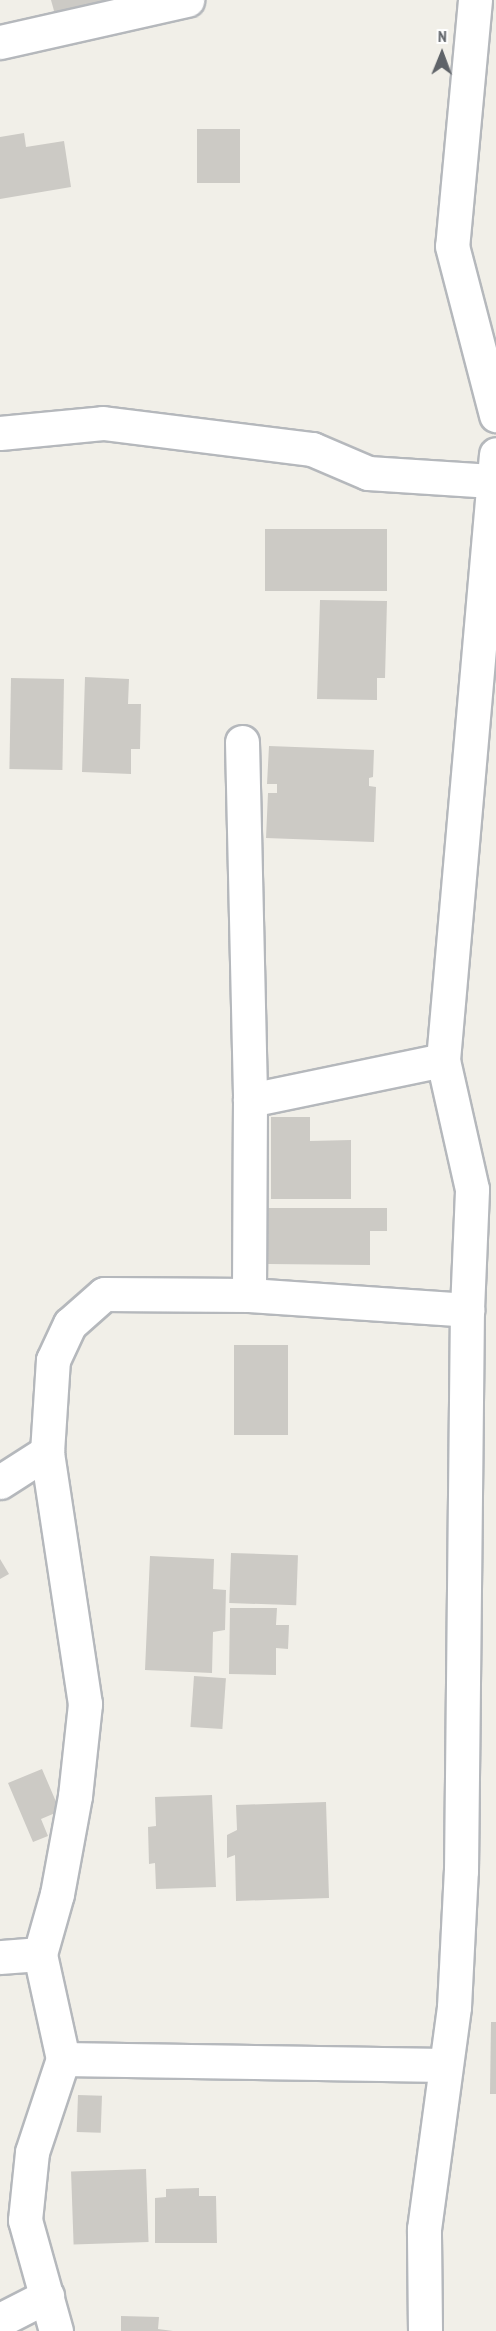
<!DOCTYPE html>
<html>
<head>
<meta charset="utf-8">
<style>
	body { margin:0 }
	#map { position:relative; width:496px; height:2331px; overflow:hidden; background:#f1efe8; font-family:"PT Sans Narrow",sans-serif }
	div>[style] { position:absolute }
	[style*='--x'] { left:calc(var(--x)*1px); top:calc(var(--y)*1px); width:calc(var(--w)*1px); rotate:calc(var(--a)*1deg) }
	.building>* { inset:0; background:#cccac5; transform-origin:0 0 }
	.roads { filter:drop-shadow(2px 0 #b5b8bc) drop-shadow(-2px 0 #b5b8bc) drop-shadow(0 2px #b5b8bc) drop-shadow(0 -2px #b5b8bc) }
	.street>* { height:33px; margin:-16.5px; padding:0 16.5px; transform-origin:16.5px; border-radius:16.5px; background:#fff }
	span { translate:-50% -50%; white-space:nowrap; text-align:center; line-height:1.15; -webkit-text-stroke:4.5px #fff; paint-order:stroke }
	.north { position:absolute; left:412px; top:24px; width:60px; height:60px; -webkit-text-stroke:4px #fff; paint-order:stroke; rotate:1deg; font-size:16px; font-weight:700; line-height:24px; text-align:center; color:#5f6368 }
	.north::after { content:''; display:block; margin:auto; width:21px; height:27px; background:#5f6368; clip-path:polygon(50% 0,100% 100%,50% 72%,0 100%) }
</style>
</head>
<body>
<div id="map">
	<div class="building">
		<div style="clip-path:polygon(51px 0,125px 0,56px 18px)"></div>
		<div style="left:197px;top:129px;width:43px;height:54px"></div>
		<div style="clip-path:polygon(24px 133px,26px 147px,64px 141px,71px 187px,0 199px,0 137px)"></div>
		<div style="left:265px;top:529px;width:122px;height:62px"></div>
		<div style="clip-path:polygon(320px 600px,387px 601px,385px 678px,377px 678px,377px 700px,317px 699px)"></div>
		<div style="clip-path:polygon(85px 677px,129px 679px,128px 704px,141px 704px,140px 749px,131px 749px,131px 774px,82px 772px)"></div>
		<div style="left:11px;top:678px;width:53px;height:91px;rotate:1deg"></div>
		<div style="clip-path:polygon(269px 746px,374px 750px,373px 777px,369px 778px,369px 786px,376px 787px,374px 842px,266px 838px,268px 793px,277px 793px,277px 784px,267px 784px)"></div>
		<div style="clip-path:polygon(271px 1117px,310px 1117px,310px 1141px,351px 1140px,351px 1199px,271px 1199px)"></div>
		<div style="clip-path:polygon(268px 1208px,387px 1208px,387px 1231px,370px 1231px,370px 1265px,268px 1264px)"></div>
		<div style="left:234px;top:1345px;width:54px;height:90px"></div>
		<div style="left:231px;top:1553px;width:67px;height:50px;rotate:2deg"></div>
		<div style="clip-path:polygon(150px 1556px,214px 1559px,213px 1589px,226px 1590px,225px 1630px,213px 1632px,212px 1673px,145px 1670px)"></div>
		<div style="clip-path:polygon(0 1559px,9px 1574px,0 1579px)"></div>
		<div style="clip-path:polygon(230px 1608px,277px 1608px,276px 1625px,289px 1625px,288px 1649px,276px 1648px,276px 1675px,229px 1674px)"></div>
		<div style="left:194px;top:1676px;width:32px;height:51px;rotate:4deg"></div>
		<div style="clip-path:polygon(42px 1769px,60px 1811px,41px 1819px,48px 1836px,33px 1842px,8px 1783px)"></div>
		<div style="clip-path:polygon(212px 1795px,216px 1887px,156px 1889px,155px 1863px,149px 1864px,148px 1827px,156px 1826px,155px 1797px)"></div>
		<div style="clip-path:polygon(326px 1802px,329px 1898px,236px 1901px,235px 1855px,227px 1858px,227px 1835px,237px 1830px,236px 1805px)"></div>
		<div style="clip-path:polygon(491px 2022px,496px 2022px,496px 2094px,490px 2094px)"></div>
		<div style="left:78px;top:2095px;width:24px;height:37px;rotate:2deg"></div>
		<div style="left:146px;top:2169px;width:73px;height:75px;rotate:88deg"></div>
		<div style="clip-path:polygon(199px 2188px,199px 2196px,216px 2196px,217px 2243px,155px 2243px,155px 2198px,166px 2197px,166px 2189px)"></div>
		<div style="clip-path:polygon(121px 2316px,159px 2317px,158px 2329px,173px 2331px,121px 2331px)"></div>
	</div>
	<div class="roads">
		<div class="street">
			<div style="--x:475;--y:0;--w:247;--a:95.3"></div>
			<div style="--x:452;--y:246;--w:175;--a:75.4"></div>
			<div style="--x:0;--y:42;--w:192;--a:-12.7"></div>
			<div style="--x:0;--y:433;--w:103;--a:-5.5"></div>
			<div style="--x:103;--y:423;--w:211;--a:7.1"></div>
			<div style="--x:312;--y:449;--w:61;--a:23.2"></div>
			<div style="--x:368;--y:473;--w:124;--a:3.7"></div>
			<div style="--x:242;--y:742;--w:358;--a:88.7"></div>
			<div style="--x:250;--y:1100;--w:195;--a:90.3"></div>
			<div style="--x:250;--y:1100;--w:197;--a:-11.7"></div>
			<div style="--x:0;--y:1482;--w:56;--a:-32.6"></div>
			<div style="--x:0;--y:1957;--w:40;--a:-4.3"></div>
			<div style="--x:63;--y:2059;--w:382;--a:0.9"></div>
			<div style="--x:0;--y:2320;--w:53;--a:-27.1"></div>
			<div style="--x:56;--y:2331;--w:115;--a:-105.6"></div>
			<div style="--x:25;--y:2220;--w:68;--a:-84.1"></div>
			<div style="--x:32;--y:2152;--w:98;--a:-71.6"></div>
			<div style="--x:63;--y:2059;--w:107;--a:-102.4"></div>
			<div style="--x:40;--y:1954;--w:62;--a:-74.2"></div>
			<div style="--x:57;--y:1894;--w:100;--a:-79.6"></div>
			<div style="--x:75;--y:1796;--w:93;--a:-83.8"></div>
			<div style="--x:85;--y:1704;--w:255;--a:-98.6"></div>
			<div style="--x:47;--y:1452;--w:92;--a:-86.3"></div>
			<div style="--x:53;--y:1360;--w:40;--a:-65"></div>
			<div style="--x:70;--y:1324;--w:45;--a:-41.4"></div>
			<div style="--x:104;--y:1294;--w:145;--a:0.4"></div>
			<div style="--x:249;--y:1295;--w:219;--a:3.9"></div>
			<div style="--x:425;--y:2331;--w:102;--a:-90.6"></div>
			<div style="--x:424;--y:2229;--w:224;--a:-82.3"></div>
			<div style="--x:454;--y:2007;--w:136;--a:-87.1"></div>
			<div style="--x:461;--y:1871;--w:561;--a:-89.39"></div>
			<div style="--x:467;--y:1310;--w:121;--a:-87.6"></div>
			<div style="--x:472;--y:1189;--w:132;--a:-102.7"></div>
			<div style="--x:443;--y:1060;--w:608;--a:-85"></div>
		</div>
	</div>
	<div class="north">N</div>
</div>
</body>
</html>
